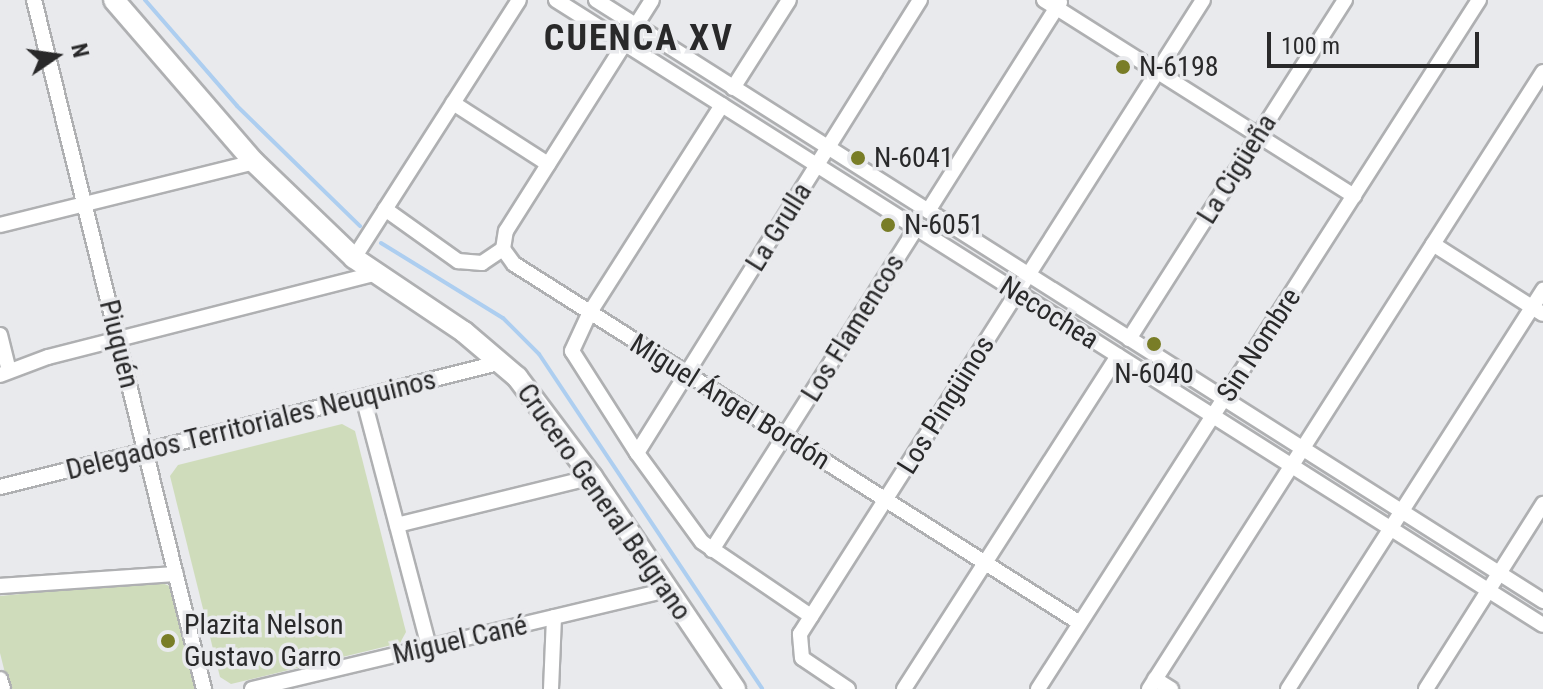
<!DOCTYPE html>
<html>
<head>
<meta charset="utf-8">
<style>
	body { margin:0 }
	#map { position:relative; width:1543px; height:689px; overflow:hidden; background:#e9eaed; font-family:"Roboto Condensed",sans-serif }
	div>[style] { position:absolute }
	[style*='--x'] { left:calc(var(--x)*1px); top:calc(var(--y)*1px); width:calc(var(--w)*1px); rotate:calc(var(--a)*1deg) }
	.green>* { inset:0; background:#cfdcbb }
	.stream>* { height:4px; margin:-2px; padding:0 2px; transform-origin:2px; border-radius:2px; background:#adcef0 }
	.roads { filter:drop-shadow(2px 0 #afb0b2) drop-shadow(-2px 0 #afb0b2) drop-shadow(0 2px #afb0b2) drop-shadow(0 -2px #afb0b2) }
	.street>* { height:14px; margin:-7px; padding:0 7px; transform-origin:7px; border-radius:7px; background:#fff }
	.secondary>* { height:20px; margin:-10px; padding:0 10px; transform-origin:10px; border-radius:10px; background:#fff }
	.dots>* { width:22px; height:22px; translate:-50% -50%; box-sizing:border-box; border:4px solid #e9eaed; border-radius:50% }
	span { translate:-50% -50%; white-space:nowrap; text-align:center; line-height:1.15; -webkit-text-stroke:7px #e9eaed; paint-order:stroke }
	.poi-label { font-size:28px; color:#29292a }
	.left { translate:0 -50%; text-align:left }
	.street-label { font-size:28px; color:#29292a }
	.district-label { font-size:36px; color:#29292a; font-weight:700; letter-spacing:2px }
	.north { position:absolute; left:16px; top:16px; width:80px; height:80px; -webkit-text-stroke:6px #e9eaed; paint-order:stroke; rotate:77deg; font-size:22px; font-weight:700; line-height:32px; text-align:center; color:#29292a }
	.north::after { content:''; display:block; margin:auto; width:28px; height:36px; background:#29292a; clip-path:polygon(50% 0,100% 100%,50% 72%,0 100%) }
	.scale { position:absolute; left:1267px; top:32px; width:212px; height:36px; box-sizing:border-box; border:4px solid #29292a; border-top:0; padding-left:10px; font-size:24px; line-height:28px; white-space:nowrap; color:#29292a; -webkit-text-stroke:6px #e9eaed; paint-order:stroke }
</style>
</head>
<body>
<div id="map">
	<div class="green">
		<div style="clip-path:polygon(342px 424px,355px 431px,406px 632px,400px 643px,231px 684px,220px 677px,170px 476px,178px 465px)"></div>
		<div style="clip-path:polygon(157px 581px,172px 587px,199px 689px,9px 689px,0 653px,0 596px)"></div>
	</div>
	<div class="stream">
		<div style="--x:145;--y:0;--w:140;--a:49"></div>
		<div style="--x:237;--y:106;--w:172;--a:44.3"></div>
		<div style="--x:381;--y:243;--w:143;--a:31.6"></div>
		<div style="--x:503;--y:318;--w:51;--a:45"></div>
		<div style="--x:539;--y:354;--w:402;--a:56.3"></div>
	</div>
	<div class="roads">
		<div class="street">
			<div style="--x:34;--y:0;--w:710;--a:76.14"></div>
			<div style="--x:556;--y:0;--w:1168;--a:32.34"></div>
			<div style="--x:596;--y:0;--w:1122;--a:32.4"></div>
			<div style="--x:1044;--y:0;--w:367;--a:32.3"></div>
			<div style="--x:733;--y:88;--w:104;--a:-57.5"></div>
			<div style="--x:453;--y:103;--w:113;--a:32.7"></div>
			<div style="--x:722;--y:105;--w:246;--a:122.5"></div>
			<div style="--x:590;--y:312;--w:43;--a:114.8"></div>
			<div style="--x:572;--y:351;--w:121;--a:57.5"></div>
			<div style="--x:637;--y:453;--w:110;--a:53.9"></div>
			<div style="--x:702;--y:542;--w:132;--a:34.2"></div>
			<div style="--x:385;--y:209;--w:90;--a:35.5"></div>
			<div style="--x:458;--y:261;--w:24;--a:5"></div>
			<div style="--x:482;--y:263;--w:25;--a:-34"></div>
			<div style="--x:928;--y:211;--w:247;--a:-57.7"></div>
			<div style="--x:0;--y:225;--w:262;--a:-13.9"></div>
			<div style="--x:1433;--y:244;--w:130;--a:32.5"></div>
			<div style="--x:503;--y:249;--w:19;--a:54"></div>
			<div style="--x:514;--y:264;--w:670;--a:32.39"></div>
			<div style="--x:503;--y:249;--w:18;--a:-81"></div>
			<div style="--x:506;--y:231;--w:273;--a:-57.7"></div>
			<div style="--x:354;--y:258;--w:306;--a:-57.4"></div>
			<div style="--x:0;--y:335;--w:36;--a:76"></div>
			<div style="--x:1129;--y:339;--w:402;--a:-57.5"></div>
			<div style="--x:0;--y:375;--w:51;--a:-20.6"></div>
			<div style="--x:48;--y:357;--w:336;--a:-14.3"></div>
			<div style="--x:363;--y:397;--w:259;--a:75.2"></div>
			<div style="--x:637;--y:453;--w:534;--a:-58.01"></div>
			<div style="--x:0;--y:487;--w:517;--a:-13.98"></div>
			<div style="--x:397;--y:525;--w:201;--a:-13.8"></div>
			<div style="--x:712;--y:550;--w:381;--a:-57.6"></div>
			<div style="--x:0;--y:586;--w:176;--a:-3.9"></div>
			<div style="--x:0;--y:679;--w:10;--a:73"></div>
			<div style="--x:1155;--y:679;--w:19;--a:32"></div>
			<div style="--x:252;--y:689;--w:427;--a:-13.4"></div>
			<div style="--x:551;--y:689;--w:72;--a:-87.6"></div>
			<div style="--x:848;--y:689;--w:55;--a:-146"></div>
			<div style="--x:802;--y:658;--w:24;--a:-95"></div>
			<div style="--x:800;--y:634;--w:751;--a:-57.56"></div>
			<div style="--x:904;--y:689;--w:396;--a:-57.3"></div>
			<div style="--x:1038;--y:689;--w:818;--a:-57.38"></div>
			<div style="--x:1149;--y:689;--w:732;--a:-57.44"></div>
			<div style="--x:1288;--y:689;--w:474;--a:-57.4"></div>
			<div style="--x:1426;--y:689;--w:219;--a:-57.7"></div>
		</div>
		<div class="secondary">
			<div style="--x:114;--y:0;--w:214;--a:49.2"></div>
			<div style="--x:254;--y:162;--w:139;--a:43.8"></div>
			<div style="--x:354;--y:258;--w:133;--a:33.9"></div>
			<div style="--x:464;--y:332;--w:70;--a:40.3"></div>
			<div style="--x:517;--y:377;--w:125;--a:53.1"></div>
			<div style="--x:592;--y:477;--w:256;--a:56"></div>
		</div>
	</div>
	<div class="dots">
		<div style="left:1123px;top:67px;background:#797d27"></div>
		<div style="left:858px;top:158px;background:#797d27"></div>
		<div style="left:888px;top:225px;background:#797d27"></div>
		<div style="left:1154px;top:344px;background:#797d27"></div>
		<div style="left:168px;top:641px;background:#797d27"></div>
	</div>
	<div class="poi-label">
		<span class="left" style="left:1139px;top:67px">N-6198</span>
		<span class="left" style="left:874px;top:158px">N-6041</span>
		<span class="left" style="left:904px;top:225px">N-6051</span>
		<span style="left:1154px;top:374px">N-6040</span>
		<span class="left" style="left:184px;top:641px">Plazita Nelson<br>Gustavo Garro</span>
	</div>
	<div class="street-label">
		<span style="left:1237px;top:169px;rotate:-58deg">La Cigüeña</span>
		<span style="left:779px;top:227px;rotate:-58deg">La Grulla</span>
		<span style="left:1049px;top:313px;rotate:32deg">Necochea</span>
		<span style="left:853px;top:328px;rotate:-58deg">Los Flamencos</span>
		<span style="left:119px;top:344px;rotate:76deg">Piuquén</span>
		<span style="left:1259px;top:345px;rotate:-57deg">Sin Nombre</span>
		<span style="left:730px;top:402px;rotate:32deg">Miguel Ángel Bordón</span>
		<span style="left:946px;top:405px;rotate:-58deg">Los Pingüinos</span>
		<span style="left:251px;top:425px;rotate:-14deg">Delegados Territoriales Neuquinos</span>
		<span style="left:604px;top:502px;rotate:55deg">Crucero General Belgrano</span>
		<span style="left:460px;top:640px;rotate:-13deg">Miguel Cané</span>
	</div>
	<div class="district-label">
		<span style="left:639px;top:39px">CUENCA XV</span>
	</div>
	<div class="north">N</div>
	<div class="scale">100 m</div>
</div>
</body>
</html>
